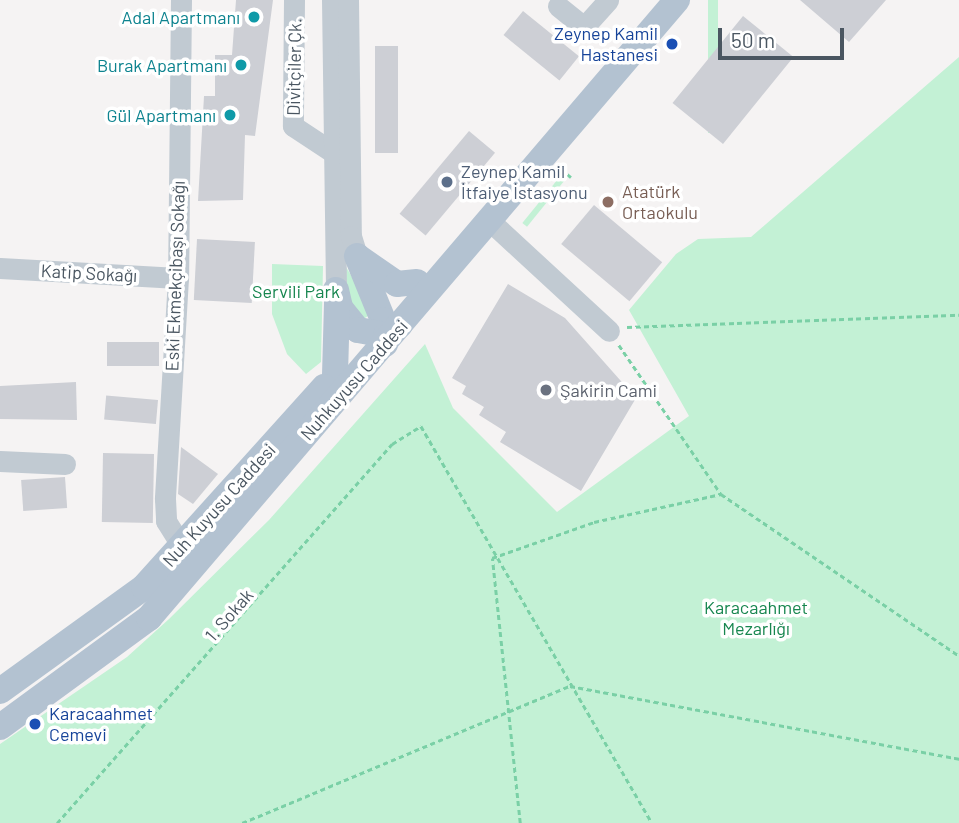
<!DOCTYPE html>
<html>
<head>
<meta charset="utf-8">
<style>
	body { margin:0 }
	#map { position:relative; width:959px; height:823px; overflow:hidden; background:#f5f3f3; font-family:Barlow,sans-serif }
	div>[style] { position:absolute }
	[style*='--x'] { left:calc(var(--x)*1px); top:calc(var(--y)*1px); width:calc(var(--w)*1px); rotate:calc(var(--a)*1deg) }
	.green>* { inset:0; background:#c3f1d5; transform-origin:0 0 }
	.building>* { inset:0; background:#cdcfd5; transform-origin:0 0 }
	.path>* { height:2.5px; margin-top:-1.25px; transform-origin:0; background:repeating-linear-gradient(90deg,#7ad0a6 0 5px,transparent 0 8.5px) }
	.minor>* { height:21px; margin:-10.5px; padding:0 10.5px; transform-origin:10.5px; border-radius:10.5px; background:#c1cad2 }
	.major>* { height:26px; margin:-13px; padding:0 13px; transform-origin:13px; border-radius:13px; background:#b3c2d1 }
	.dots>* { width:19px; height:19px; translate:-50% -50%; box-sizing:border-box; border:4px solid #fff; border-radius:50% }
	span { translate:-50% -50%; white-space:nowrap; text-align:center; line-height:1.15; -webkit-text-stroke:7px #fff; paint-order:stroke }
	.culture-label { font-size:18px; color:#0d838f }
	.right { translate:-100% -50%; text-align:right }
	.transit-label { font-size:18px; color:#164399 }
	.left { translate:0 -50%; text-align:left }
	.street-label { font-size:18px; color:#4a5661 }
	.service-label { font-size:18px; color:#4e5e75 }
	.education-label { font-size:18px; color:#785e54 }
	.park-label { font-size:18px; color:#17864f }
	.worship-label { font-size:18px; color:#5b616d }
	.scale { position:absolute; left:718px; top:28px; width:126px; height:32px; box-sizing:border-box; border:4px solid #4a5661; border-top:0; padding-left:9px; font-size:21px; line-height:24px; white-space:nowrap; color:#4a5661; -webkit-text-stroke:5px #fff; paint-order:stroke }
</style>
</head>
<body>
<div id="map">
	<div class="green">
		<div style="left:708px;top:0;width:10px;height:133px"></div>
		<div style="clip-path:polygon(959px 57px,959px 823px,0 823px,0 744px,127px 657px,169px 619px,269px 520px,425px 344px,453px 408px,557px 512px,689px 416px,629px 310px,676px 254px,698px 239px,751px 237px)"></div>
		<div style="left:562px;top:174px;width:6px;height:63px;rotate:39deg"></div>
		<div style="clip-path:polygon(272px 264px,323px 266px,321px 362px,306px 374px,287px 354px,272px 314px)"></div>
		<div style="clip-path:polygon(346px 267px,365px 299px,368px 316px,362px 320px,347px 299px)"></div>
	</div>
	<div class="building">
		<div style="clip-path:polygon(236px 0,273px 0,255px 136px,245px 135px,243px 200px,198px 201px,204px 96px,215px 96px,215px 55px,232px 55px)"></div>
		<div style="clip-path:polygon(800px 0,886px 0,849px 42px)"></div>
		<div style="left:523px;top:11px;width:72px;height:31px;rotate:39deg"></div>
		<div style="left:743px;top:16px;width:65px;height:112px;rotate:39deg"></div>
		<div style="left:375px;top:46px;width:23px;height:107px"></div>
		<div style="left:469px;top:131px;width:34px;height:108px;rotate:40deg"></div>
		<div style="left:594px;top:205px;width:89px;height:51px;rotate:40deg"></div>
		<div style="left:197px;top:239px;width:58px;height:61px;rotate:3deg"></div>
		<div style="clip-path:polygon(508px 284px,565px 318px,636px 398px,581px 491px,500px 442px,506px 432px,479px 415px,484px 407px,462px 394px,466px 386px,452px 378px)"></div>
		<div style="left:159px;top:342px;width:24px;height:52px;rotate:90deg"></div>
		<div style="clip-path:polygon(76px 382px,77px 420px,0 419px,0 386px)"></div>
		<div style="left:158px;top:400px;width:24px;height:52px;rotate:95deg"></div>
		<div style="clip-path:polygon(181px 447px,218px 474px,193px 504px,178px 494px)"></div>
		<div style="left:154px;top:454px;width:69px;height:51px;rotate:91deg"></div>
		<div style="left:65px;top:477px;width:31px;height:44px;rotate:86deg"></div>
	</div>
	<div class="path">
		<div style="--x:561;--y:169;--w:13;--a:39"></div>
		<div style="--x:627;--y:327;--w:332;--a:-2.1"></div>
		<div style="--x:619;--y:345;--w:181;--a:55.6"></div>
		<div style="--x:721;--y:494;--w:288;--a:34.2"></div>
		<div style="--x:57;--y:823;--w:506;--a:-48.53"></div>
		<div style="--x:392;--y:444;--w:34;--a:-32"></div>
		<div style="--x:421;--y:426;--w:459;--a:59.8"></div>
		<div style="--x:242;--y:823;--w:355;--a:-22.7"></div>
		<div style="--x:570;--y:686;--w:396;--a:10.6"></div>
		<div style="--x:520;--y:823;--w:266;--a:-96"></div>
		<div style="--x:492;--y:558;--w:108;--a:-19.4"></div>
		<div style="--x:594;--y:522;--w:130;--a:-12.4"></div>
	</div>
	<div class="minor">
		<div style="--x:181;--y:0;--w:278;--a:90.6"></div>
		<div style="--x:178;--y:278;--w:221;--a:93.4"></div>
		<div style="--x:165;--y:499;--w:22;--a:87"></div>
		<div style="--x:166;--y:521;--w:31;--a:58"></div>
		<div style="--x:294;--y:0;--w:126;--a:90.5"></div>
		<div style="--x:293;--y:126;--w:49;--a:33.4"></div>
		<div style="--x:332;--y:0;--w:290;--a:89.2"></div>
		<div style="--x:348;--y:0;--w:236;--a:89.3"></div>
		<div style="--x:351;--y:236;--w:21;--a:73"></div>
		<div style="--x:558;--y:6;--w:33;--a:39"></div>
		<div style="--x:584;--y:27;--w:36;--a:-48"></div>
		<div style="--x:492;--y:223;--w:159;--a:42.7"></div>
		<div style="--x:0;--y:268;--w:178;--a:3.2"></div>
		<div style="--x:0;--y:461;--w:65;--a:2.6"></div>
	</div>
	<div class="major">
		<div style="--x:357;--y:256;--w:69;--a:67.9"></div>
		<div style="--x:383;--y:320;--w:24;--a:85"></div>
		<div style="--x:358;--y:257;--w:47;--a:34.7"></div>
		<div style="--x:397;--y:284;--w:20;--a:-6"></div>
		<div style="--x:336;--y:290;--w:18;--a:77"></div>
		<div style="--x:340;--y:308;--w:28;--a:51"></div>
		<div style="--x:358;--y:330;--w:28;--a:10"></div>
		<div style="--x:386;--y:335;--w:17;--a:-36"></div>
		<div style="--x:335;--y:375;--w:73;--a:-88.4"></div>
		<div style="--x:0;--y:691;--w:178;--a:-35.8"></div>
		<div style="--x:144;--y:587;--w:269;--a:-48"></div>
		<div style="--x:0;--y:727;--w:185;--a:-36.2"></div>
		<div style="--x:149;--y:618;--w:813;--a:-49.49"></div>
	</div>
	<div class="dots">
		<div style="left:254px;top:17px;background:#0f9aa8"></div>
		<div style="left:672px;top:44px;background:#1a4fb4"></div>
		<div style="left:241px;top:65px;background:#0f9aa8"></div>
		<div style="left:230px;top:115px;background:#0f9aa8"></div>
		<div style="left:447px;top:182px;background:#5c6f8a"></div>
		<div style="left:608px;top:202px;background:#8d6e63"></div>
		<div style="left:546px;top:390px;background:#6b7280"></div>
		<div style="left:35px;top:724px;background:#1a4fb4"></div>
	</div>
	<div class="culture-label">
		<span class="right" style="left:240px;top:17px">Adal Apartmanı</span>
		<span class="right" style="left:227px;top:65px">Burak Apartmanı</span>
		<span class="right" style="left:216px;top:115px">Gül Apartmanı</span>
	</div>
	<div class="transit-label">
		<span class="right" style="left:658px;top:44px">Zeynep Kamil<br>Hastanesi</span>
		<span class="left" style="left:49px;top:724px">Karacaahmet<br>Cemevi</span>
	</div>
	<div class="street-label">
		<span style="left:294px;top:67px;rotate:-89deg">Divitçiler Çk.</span>
		<span style="left:89px;top:273px;rotate:3deg">Katip Sokağı</span>
		<span style="left:175px;top:276px;rotate:-88deg">Eski Ekmekçibaşı Sokağı</span>
		<span style="left:354px;top:380px;rotate:-49deg">Nuhkuyusu Caddesi</span>
		<span style="left:219px;top:505px;rotate:-48deg">Nuh Kuyusu Caddesi</span>
		<span style="left:229px;top:615px;rotate:-49deg">1. Sokak</span>
	</div>
	<div class="service-label">
		<span class="left" style="left:461px;top:182px">Zeynep Kamil<br>İtfaiye İstasyonu</span>
	</div>
	<div class="education-label">
		<span class="left" style="left:622px;top:202px">Atatürk<br>Ortaokulu</span>
	</div>
	<div class="park-label">
		<span style="left:296px;top:291px">Servili Park</span>
		<span style="left:756px;top:618px">Karacaahmet<br>Mezarlığı</span>
	</div>
	<div class="worship-label">
		<span class="left" style="left:560px;top:390px">Şakirin Cami</span>
	</div>
	<div class="scale">50 m</div>
</div>
</body>
</html>
